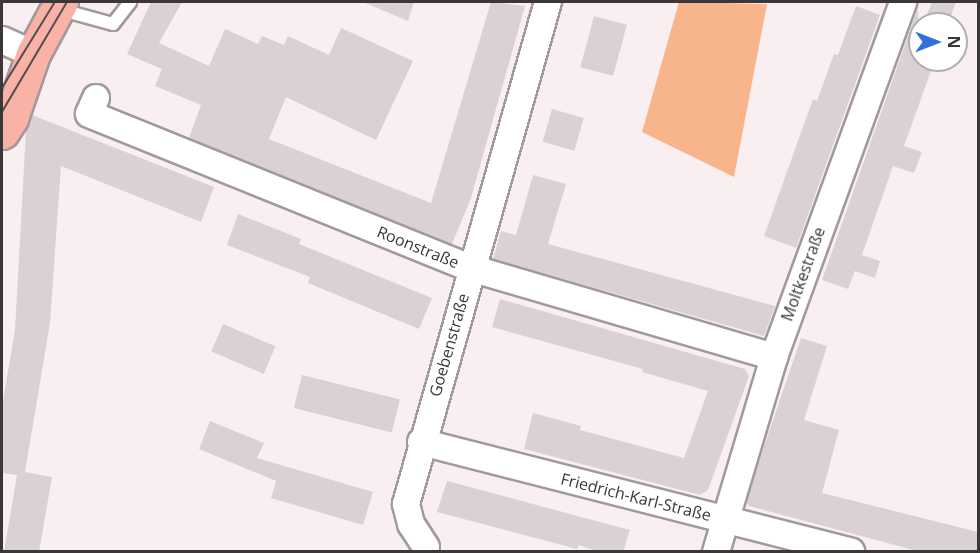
<!DOCTYPE html>
<html>
<head>
<meta charset="utf-8">
<style>
	body { margin:0 }
	#map { position:relative; width:980px; height:553px; overflow:hidden; background:#f9eff0; font-family:"Open Sans",sans-serif }
	div>[style] { position:absolute }
	[style*='--x'] { left:calc(var(--x)*1px); top:calc(var(--y)*1px); width:calc(var(--w)*1px); rotate:calc(var(--a)*1deg) }
	.green>* { inset:0; background:#f8b48a }
	.building>* { inset:0; background:#dad1d5; transform-origin:0 0 }
	.roads { filter:drop-shadow(2px 0 #a2999a) drop-shadow(-2px 0 #a2999a) drop-shadow(0 2px #a2999a) drop-shadow(0 -2px #a2999a) }
	.lane>* { height:12px; margin:-6px; padding:0 6px; transform-origin:6px; border-radius:6px; background:#fff }
	.street>* { height:26px; margin:-13px; padding:0 13px; transform-origin:13px; border-radius:13px; background:#fff }
	.primary>* { height:33px; margin:-16.5px; padding:0 16.5px; transform-origin:16.5px; border-radius:16.5px; background:#fab2a6 }
	.tram>* { height:1.5px; margin:-0.75px; padding:0 0.75px; transform-origin:0.75px; border-radius:0.75px; background:#545051 }
	span { translate:-50% -50%; white-space:nowrap; text-align:center; line-height:1.15; -webkit-text-stroke:5px #fff; paint-order:stroke }
	.street-label { font-size:16px; color:#3b3738 }
	.frame { position:absolute; inset:0; border:3px solid #3b3738; pointer-events:none }
	.north { position:absolute; left:908px; top:12px; width:60px; height:60px; box-sizing:border-box; background:#fff; border:2px solid #b1afaf; border-radius:50%; rotate:90deg; font-size:16px; font-weight:700; line-height:24px; text-align:center; color:#3b3738 }
	.north::after { content:''; display:block; margin:auto; width:21px; height:27px; background:#326fdd; clip-path:polygon(50% 0,100% 100%,50% 72%,0 100%) }
</style>
</head>
<body>
<div id="map">
	<div class="green">
		<div style="clip-path:polygon(679px 2px,767px 4px,734px 177px,642px 132px)"></div>
	</div>
	<div class="building">
		<div style="clip-path:polygon(151px 2px,182px 2px,159px 43px,209px 66px,225px 29px,258px 44px,262px 36px,284px 45px,288px 36px,329px 55px,341px 28px,413px 61px,376px 140px,286px 97px,269px 139px,431px 203px,491px 2px,525px 6px,471px 198px,452px 244px,189px 138px,201px 105px,155px 86px,162px 69px,127px 54px)"></div>
		<div style="clip-path:polygon(363px 2px,414px 2px,408px 21px)"></div>
		<div style="clip-path:polygon(932px 2px,956px 2px,948px 24px,923px 24px)"></div>
		<div style="clip-path:polygon(856px 6px,880px 15px,796px 248px,764px 236px,813px 99px,817px 101px,834px 54px,838px 55px)"></div>
		<div style="clip-path:polygon(918px 8px,920px 60px,935px 60px,904px 146px,922px 152px,914px 173px,893px 166px,862px 255px,880px 261px,875px 278px,855px 271px,848px 289px,822px 280px)"></div>
		<div style="left:594px;top:16px;width:34px;height:53px;rotate:15deg"></div>
		<div style="left:552px;top:109px;width:33px;height:34px;rotate:16deg"></div>
		<div style="clip-path:polygon(32px 115px,214px 187px,201px 222px,61px 166px,50px 323px,25px 472px,52px 477px,39px 552px,4px 552px,17px 475px,2px 473px,2px 407px,15px 330px,26px 131px)"></div>
		<div style="clip-path:polygon(533px 175px,566px 184px,548px 244px,775px 306px,764px 336px,493px 259px,501px 231px,516px 235px)"></div>
		<div style="clip-path:polygon(238px 214px,301px 239px,299px 244px,432px 298px,419px 329px,308px 283px,310px 277px,227px 245px)"></div>
		<div style="clip-path:polygon(500px 299px,745px 369px,749px 376px,708px 490px,700px 495px,524px 449px,533px 413px,581px 426px,580px 430px,684px 458px,708px 391px,642px 372px,643px 369px,492px 327px)"></div>
		<div style="left:223px;top:324px;width:57px;height:30px;rotate:23deg"></div>
		<div style="clip-path:polygon(801px 338px,827px 346px,804px 420px,839px 430px,822px 493px,978px 532px,978px 552px,921px 552px,749px 506px,746px 502px,759px 461px)"></div>
		<div style="left:302px;top:375px;width:101px;height:34px;rotate:14deg"></div>
		<div style="clip-path:polygon(210px 421px,264px 443px,257px 458px,373px 492px,363px 525px,271px 498px,276px 481px,199px 449px)"></div>
		<div style="clip-path:polygon(447px 481px,630px 530px,623px 552px,599px 552px,579px 545px,577px 549px,437px 512px)"></div>
	</div>
	<div class="roads">
		<div class="lane">
			<div style="--x:58;--y:9;--w:57;--a:15.3"></div>
			<div style="--x:113;--y:24;--w:28;--a:-52"></div>
		</div>
		<div class="street">
			<div style="--x:2;--y:40;--w:34;--a:24"></div>
			<div style="--x:96;--y:98;--w:17;--a:114"></div>
			<div style="--x:89;--y:114;--w:411;--a:22"></div>
			<div style="--x:470;--y:268;--w:317;--a:16.3"></div>
			<div style="--x:421;--y:442;--w:444;--a:14.3"></div>
			<div style="--x:426;--y:547;--w:27;--a:-123"></div>
			<div style="--x:411;--y:524;--w:21;--a:-104"></div>
			<div style="--x:406;--y:504;--w:522;--a:-74.21"></div>
			<div style="--x:716;--y:552;--w:203;--a:-73.4"></div>
			<div style="--x:774;--y:357;--w:378;--a:-70"></div>
		</div>
		<div class="primary">
			<div style="--x:2;--y:132;--w:17;--a:-57"></div>
			<div style="--x:11;--y:118;--w:68;--a:-71"></div>
			<div style="--x:33;--y:54;--w:59;--a:-61.7"></div>
		</div>
	</div>
	<div class="tram">
		<div style="--x:2;--y:88;--w:101;--a:-58.4"></div>
		<div style="--x:2;--y:112;--w:128;--a:-59.4"></div>
	</div>
	<div class="street-label">
		<span style="left:418px;top:247px;rotate:22deg">Roonstraße</span>
		<span style="left:803px;top:274px;rotate:-70deg">Moltkestraße</span>
		<span style="left:449px;top:345px;rotate:-74deg">Goebenstraße</span>
		<span style="left:636px;top:497px;rotate:14deg">Friedrich-Karl-Straße</span>
	</div>
	<div class="frame"></div>
	<div class="north">N</div>
</div>
</body>
</html>
